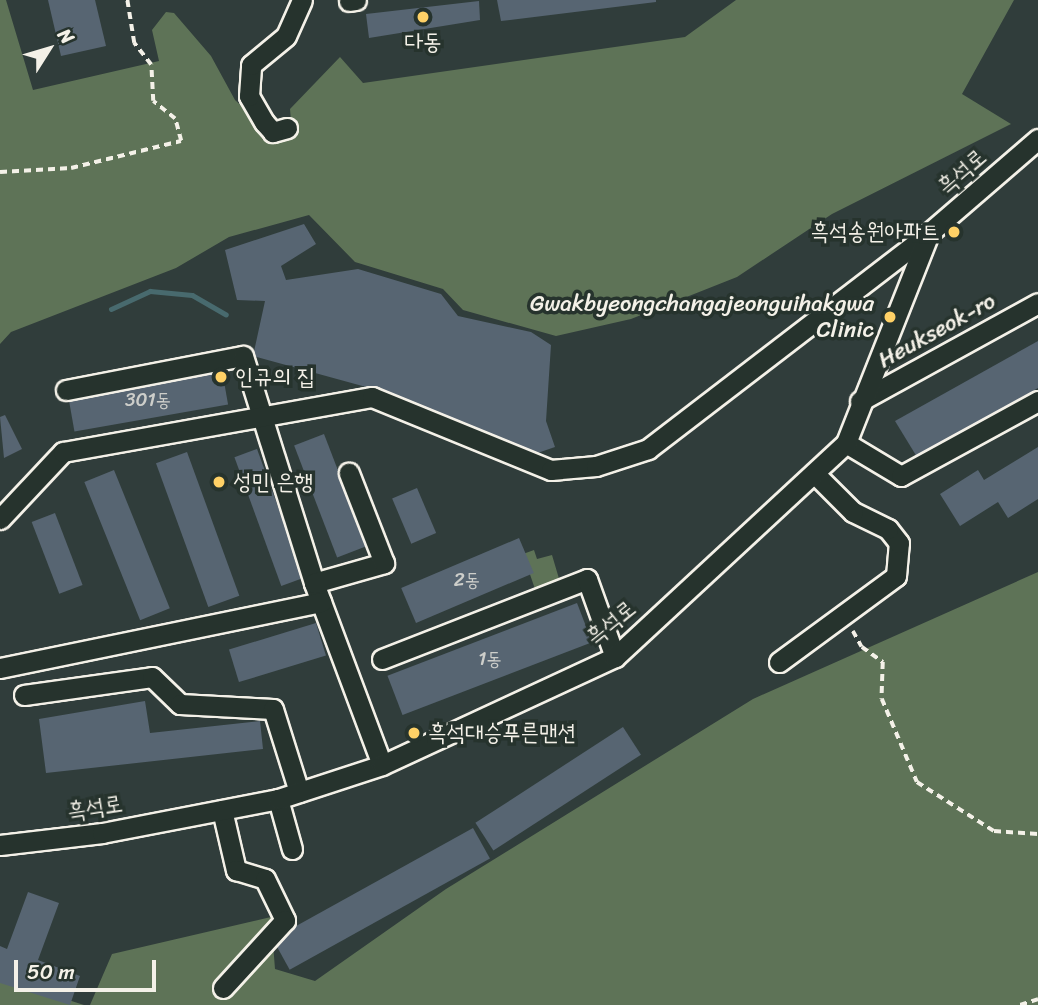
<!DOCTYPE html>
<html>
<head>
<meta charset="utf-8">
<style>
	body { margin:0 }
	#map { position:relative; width:1038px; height:1005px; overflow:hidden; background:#303d3b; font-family:Sriracha,"Poor Story",sans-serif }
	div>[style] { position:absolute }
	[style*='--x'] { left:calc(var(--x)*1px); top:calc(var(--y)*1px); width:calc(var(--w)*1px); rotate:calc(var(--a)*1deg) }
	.green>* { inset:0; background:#5e7357 }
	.stream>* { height:5px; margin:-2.5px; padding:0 2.5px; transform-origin:2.5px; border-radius:2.5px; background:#486a6e }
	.building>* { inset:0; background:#576572; transform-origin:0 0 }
	.path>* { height:3.5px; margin-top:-1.75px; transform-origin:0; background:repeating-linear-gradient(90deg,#f4f1e8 0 7px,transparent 0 12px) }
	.roads { filter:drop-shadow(2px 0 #f4f1e8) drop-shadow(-2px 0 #f4f1e8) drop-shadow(0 2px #f4f1e8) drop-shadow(0 -2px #f4f1e8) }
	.minor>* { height:19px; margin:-9.5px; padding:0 9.5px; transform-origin:9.5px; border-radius:9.5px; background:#26332d }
	.dots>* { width:19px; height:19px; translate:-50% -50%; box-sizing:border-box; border:4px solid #26332d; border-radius:50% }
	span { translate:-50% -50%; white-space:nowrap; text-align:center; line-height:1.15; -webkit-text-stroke:7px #26332d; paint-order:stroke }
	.number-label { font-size:19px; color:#cdceca }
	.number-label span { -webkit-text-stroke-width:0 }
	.poi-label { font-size:23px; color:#f4f1e8 }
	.right { translate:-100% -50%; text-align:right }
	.left { translate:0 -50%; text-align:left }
	.street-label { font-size:23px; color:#f4f1e8 }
	.north { position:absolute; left:14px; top:14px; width:70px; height:70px; -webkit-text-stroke:5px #26332d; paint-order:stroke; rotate:53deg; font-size:19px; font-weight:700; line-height:28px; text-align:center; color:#f4f1e8 }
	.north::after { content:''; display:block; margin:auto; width:24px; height:32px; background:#f4f1e8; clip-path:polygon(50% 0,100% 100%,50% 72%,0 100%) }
	.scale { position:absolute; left:14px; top:960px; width:142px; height:32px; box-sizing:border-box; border:4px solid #f4f1e8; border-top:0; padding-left:9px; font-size:21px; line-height:24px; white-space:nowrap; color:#f4f1e8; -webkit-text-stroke:5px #26332d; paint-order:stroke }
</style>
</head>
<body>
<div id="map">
	<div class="green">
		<div style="clip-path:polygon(0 0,6px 0,33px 90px,159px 61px,152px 30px,166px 12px,174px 13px,211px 56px,235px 100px,271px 133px,292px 133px,290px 109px,340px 57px,363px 83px,685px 37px,736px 0,1014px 0,962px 94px,1011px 124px,832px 214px,737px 277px,631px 319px,556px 336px,463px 310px,443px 289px,355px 262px,309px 215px,229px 237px,176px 268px,11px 332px,0 344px)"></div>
		<div style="clip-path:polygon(534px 550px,537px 559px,552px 555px,560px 582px,535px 589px,523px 554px)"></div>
		<div style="clip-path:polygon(1038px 572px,1038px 1005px,90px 1005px,112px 954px,271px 917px,275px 969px,315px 981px,446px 889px,753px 699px)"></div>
		<div style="clip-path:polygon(0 978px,84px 1005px,0 1005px)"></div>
	</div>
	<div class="stream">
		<div style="--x:111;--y:309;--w:43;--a:-24.8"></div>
		<div style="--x:150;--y:291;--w:42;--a:5.4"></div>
		<div style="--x:192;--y:295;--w:39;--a:30"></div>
	</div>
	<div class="building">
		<div style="clip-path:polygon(48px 0,95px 0,106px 46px,61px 56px)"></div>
		<div style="clip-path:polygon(497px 0,656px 0,656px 2px,501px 21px)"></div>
		<div style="clip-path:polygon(479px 1px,480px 20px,369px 38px,366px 14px)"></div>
		<div style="clip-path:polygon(304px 224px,316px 244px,281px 266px,286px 280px,358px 269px,441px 294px,458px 316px,531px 332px,551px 345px,546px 421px,555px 447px,523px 458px,388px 393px,253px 356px,265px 301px,237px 300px,225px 250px)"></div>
		<div style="clip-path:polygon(1038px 341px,1038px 388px,917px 457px,895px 421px)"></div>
		<div style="left:222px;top:370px;width:35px;height:156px;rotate:80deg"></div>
		<div style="clip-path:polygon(5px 415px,22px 449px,4px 458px,0 417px)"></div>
		<div style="left:324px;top:434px;width:120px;height:32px;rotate:69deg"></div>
		<div style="clip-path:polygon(1038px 447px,1038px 499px,1008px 518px,998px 502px,960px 526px,940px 494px,978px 470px,984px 480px)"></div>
		<div style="left:257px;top:449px;width:137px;height:24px;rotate:70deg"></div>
		<div style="left:187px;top:452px;width:153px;height:33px;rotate:70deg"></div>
		<div style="left:114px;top:470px;width:149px;height:32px;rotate:68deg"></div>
		<div style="left:417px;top:488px;width:49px;height:27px;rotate:67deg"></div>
		<div style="left:55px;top:513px;width:77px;height:25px;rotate:69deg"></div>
		<div style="left:519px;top:538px;width:38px;height:128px;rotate:67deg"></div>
		<div style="left:577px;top:603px;width:42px;height:203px;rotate:69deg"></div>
		<div style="left:316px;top:623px;width:34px;height:91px;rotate:73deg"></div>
		<div style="clip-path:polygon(145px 701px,150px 733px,260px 721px,263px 749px,46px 773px,39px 719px)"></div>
		<div style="left:623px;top:727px;width:33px;height:176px;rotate:57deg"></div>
		<div style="left:473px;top:828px;width:35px;height:229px;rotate:61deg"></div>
		<div style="clip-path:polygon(28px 892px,59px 903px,38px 960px,80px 976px,70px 1005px,0 983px,0 946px,7px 949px)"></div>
	</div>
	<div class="path">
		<div style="--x:0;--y:172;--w:71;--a:-3.2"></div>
		<div style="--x:71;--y:168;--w:113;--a:-13.8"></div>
		<div style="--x:181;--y:141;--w:23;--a:-105"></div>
		<div style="--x:175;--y:119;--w:28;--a:-141"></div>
		<div style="--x:153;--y:101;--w:36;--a:-93"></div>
		<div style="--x:151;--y:65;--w:28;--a:-128"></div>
		<div style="--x:134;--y:43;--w:44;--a:-99.2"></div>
		<div style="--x:853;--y:631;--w:18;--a:61"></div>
		<div style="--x:862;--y:647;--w:26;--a:36"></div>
		<div style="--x:883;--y:662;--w:37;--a:92"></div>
		<div style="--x:882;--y:699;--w:90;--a:67.1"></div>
		<div style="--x:917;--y:782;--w:91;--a:32.5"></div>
		<div style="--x:994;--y:831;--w:44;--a:3.9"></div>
		<div style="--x:1020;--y:1005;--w:19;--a:-18"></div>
	</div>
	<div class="roads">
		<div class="minor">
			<div style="--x:349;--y:1;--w:7;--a:-8"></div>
			<div style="--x:287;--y:128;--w:15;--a:164"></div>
			<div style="--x:273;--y:132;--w:13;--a:-132"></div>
			<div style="--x:264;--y:122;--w:30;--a:-120"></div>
			<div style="--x:249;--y:96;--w:31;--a:-86"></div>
			<div style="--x:251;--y:65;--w:45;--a:-39.6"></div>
			<div style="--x:286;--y:36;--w:39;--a:-66"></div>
			<div style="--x:66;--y:390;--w:180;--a:-10.9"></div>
			<div style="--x:243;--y:356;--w:238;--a:72.6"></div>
			<div style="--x:314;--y:583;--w:194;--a:69.5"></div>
			<div style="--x:860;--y:401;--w:203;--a:-28.8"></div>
			<div style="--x:846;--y:443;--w:64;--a:31"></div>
			<div style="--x:901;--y:476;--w:156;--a:-28.7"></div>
			<div style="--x:0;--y:519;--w:92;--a:-46.8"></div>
			<div style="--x:63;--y:452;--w:314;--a:-10.1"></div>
			<div style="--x:372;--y:397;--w:193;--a:22.2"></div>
			<div style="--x:551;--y:470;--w:45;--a:-5.1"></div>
			<div style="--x:596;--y:466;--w:55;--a:-18.1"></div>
			<div style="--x:648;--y:449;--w:354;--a:-37.5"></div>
			<div style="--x:314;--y:583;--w:73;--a:-15.9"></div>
			<div style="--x:384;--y:563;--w:97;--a:-111.3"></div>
			<div style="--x:382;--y:659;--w:220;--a:-21.3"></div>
			<div style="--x:587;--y:579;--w:83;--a:70.3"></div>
			<div style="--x:779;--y:662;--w:145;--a:-36.3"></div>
			<div style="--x:896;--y:576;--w:33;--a:-85"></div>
			<div style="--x:899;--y:543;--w:18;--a:-128"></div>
			<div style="--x:888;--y:529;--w:39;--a:-154"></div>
			<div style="--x:853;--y:512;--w:55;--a:-135"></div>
			<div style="--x:0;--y:668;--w:328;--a:-11.6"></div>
			<div style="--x:24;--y:695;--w:129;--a:-8"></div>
			<div style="--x:152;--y:677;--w:39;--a:44"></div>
			<div style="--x:180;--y:704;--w:93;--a:3.1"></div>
			<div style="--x:273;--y:709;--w:87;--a:72.6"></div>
			<div style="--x:278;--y:799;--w:52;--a:74.4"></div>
			<div style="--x:222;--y:810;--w:62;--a:76.9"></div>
			<div style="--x:236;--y:870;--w:30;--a:17"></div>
			<div style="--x:265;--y:879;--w:46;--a:64"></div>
			<div style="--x:285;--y:920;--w:92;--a:132.4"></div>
			<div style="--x:0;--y:845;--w:103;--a:-6.7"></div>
			<div style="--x:102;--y:833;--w:179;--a:-10.9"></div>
			<div style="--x:278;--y:799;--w:109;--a:-18.1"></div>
			<div style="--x:382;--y:765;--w:257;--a:-24.9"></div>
			<div style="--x:615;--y:657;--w:315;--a:-42.8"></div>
			<div style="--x:846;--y:443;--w:226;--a:-68.4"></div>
			<div style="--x:929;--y:233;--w:144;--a:-40.8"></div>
		</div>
	</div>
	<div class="dots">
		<div style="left:423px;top:17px;background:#ffd166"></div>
		<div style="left:954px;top:232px;background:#ffd166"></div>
		<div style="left:890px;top:317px;background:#ffd166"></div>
		<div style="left:221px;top:377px;background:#ffd166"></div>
		<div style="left:219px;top:482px;background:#ffd166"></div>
		<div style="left:414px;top:733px;background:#ffd166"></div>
	</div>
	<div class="number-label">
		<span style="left:148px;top:400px">301동</span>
		<span style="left:467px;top:580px">2동</span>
		<span style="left:490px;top:659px">1동</span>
	</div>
	<div class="poi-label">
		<span style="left:423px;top:42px">다동</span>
		<span class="right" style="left:940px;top:232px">흑석송원아파트</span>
		<span class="right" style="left:874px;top:317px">Gwakbyeongchangajeonguihakgwa<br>Clinic</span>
		<span class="left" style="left:235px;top:377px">인규의 집</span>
		<span class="left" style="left:233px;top:482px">성민 은행</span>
		<span class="left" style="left:428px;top:733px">흑석대승푸른맨션</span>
	</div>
	<div class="street-label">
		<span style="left:962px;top:172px;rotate:-41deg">흑석로</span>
		<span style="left:937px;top:331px;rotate:-29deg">Heukseok-ro</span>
		<span style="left:611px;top:623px;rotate:-39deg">흑석로</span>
		<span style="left:95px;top:808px;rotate:-9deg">흑석로</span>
	</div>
	<div class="north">N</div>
	<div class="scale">50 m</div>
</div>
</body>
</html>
